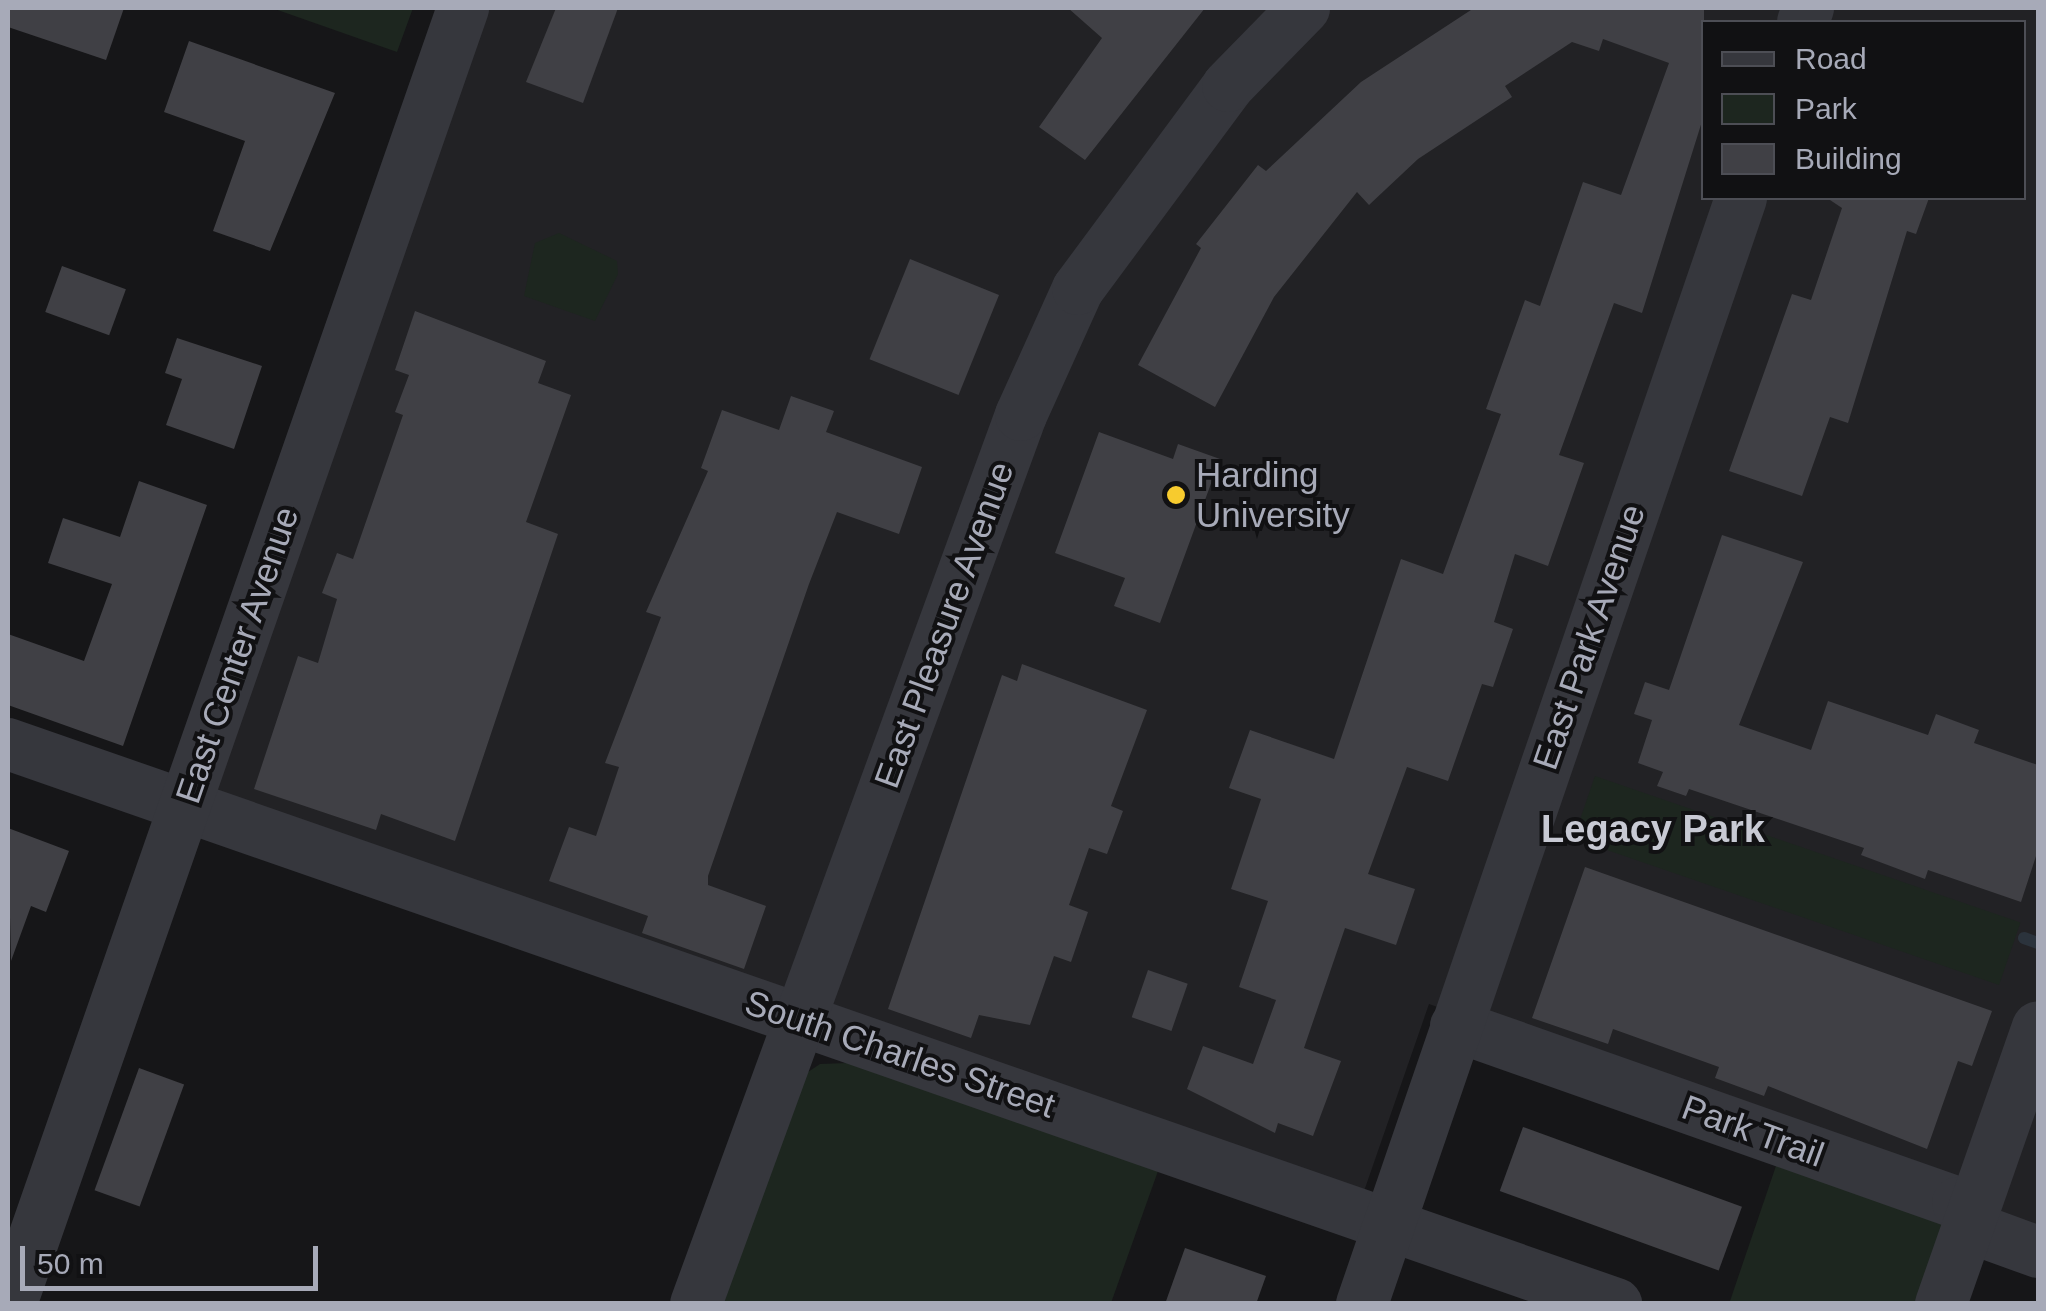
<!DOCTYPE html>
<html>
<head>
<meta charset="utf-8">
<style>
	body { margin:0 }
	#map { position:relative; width:2046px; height:1311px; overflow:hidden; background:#161618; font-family:Arial,sans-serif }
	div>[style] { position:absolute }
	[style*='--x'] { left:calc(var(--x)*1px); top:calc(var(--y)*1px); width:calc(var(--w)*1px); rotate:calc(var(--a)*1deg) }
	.built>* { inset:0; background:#222225 }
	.green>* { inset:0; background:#1d261f; transform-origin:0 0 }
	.stream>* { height:12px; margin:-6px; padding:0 6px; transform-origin:6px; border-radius:6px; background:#2b333c }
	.building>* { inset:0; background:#404045; transform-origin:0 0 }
	.minor>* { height:52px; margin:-26px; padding:0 26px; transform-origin:26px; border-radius:26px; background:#36373d }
	.dots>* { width:28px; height:28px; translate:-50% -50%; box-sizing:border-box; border:5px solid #111113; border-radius:50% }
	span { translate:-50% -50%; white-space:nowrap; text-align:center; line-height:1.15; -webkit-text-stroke:8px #111113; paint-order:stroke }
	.poi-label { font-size:35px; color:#a7aab8 }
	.left { translate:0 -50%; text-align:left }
	.street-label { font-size:35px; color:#a7aab8 }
	.neighbourhood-label { font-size:38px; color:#c8cad4; font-weight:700 }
	.frame { position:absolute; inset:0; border:10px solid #a7aab8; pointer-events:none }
	.legend { position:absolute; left:1701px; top:20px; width:325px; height:180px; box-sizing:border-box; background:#111113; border:2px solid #4d4e55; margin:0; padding:12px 18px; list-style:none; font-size:30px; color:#a7aab8 }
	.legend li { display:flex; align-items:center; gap:20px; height:50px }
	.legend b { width:50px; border:2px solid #4d4e55 }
	.scale { position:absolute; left:20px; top:1246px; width:298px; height:45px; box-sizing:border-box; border:5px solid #a7aab8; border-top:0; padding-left:12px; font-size:30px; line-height:35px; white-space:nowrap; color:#a7aab8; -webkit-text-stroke:8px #111113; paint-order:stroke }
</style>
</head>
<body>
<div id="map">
	<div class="built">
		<div style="clip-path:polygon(evenodd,481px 8px,2038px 8px,2038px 1239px,1959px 1192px,1429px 1004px,1362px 1197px,210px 793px,481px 8px,1704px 22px,2024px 22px,2024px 198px,1704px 198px,1704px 22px)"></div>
	</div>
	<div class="green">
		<div style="clip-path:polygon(272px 8px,413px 8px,397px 52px)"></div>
		<div style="clip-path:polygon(559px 233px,617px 261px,618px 274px,595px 321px,524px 296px,535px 243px)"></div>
		<div style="left:1595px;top:776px;width:450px;height:66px;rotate:19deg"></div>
		<div style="clip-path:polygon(848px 1063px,1158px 1171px,1111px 1303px,721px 1304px,802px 1076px,820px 1064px)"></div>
		<div style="clip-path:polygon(1778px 1160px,1950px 1219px,1921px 1303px,1729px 1304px)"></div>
	</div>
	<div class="stream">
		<div style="--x:2024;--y:938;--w:15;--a:20"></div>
	</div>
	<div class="building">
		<div style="clip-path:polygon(8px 8px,124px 8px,106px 60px,8px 27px)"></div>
		<div style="clip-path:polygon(556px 8px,618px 8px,583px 103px,526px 82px)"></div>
		<div style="clip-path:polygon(1068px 8px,1205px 8px,1085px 160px,1039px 127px,1102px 38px)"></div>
		<div style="clip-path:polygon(1474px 8px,1704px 8px,1704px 115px,1642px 313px,1614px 303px,1559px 455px,1584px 463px,1548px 566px,1515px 554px,1494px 622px,1513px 629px,1493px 687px,1482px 684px,1448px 781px,1407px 767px,1368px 874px,1415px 889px,1396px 945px,1345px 928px,1304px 1048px,1341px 1061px,1313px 1136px,1278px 1123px,1275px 1133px,1187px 1089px,1203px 1046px,1253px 1064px,1276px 1000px,1239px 987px,1268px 901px,1231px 889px,1261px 799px,1229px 788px,1250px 730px,1334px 759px,1401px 559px,1443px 574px,1501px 414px,1486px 409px,1525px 300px,1540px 306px,1583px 182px,1621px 195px,1669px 63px,1603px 39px,1599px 51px,1572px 42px,1505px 86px,1512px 97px,1418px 159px,1369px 205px,1357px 192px,1274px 297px,1215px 407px,1138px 365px,1201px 248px,1196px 244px,1258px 165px,1266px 171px,1361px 82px)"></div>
		<div style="clip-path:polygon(189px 41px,335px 93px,270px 251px,213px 231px,245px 141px,164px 112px)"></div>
		<div style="clip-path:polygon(1827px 198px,1929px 198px,1916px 234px,1907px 231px,1848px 423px,1830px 417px,1802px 496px,1729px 471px,1792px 294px,1811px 300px,1842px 208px)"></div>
		<div style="left:910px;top:259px;width:96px;height:108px;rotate:22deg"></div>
		<div style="left:62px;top:266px;width:68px;height:49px;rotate:20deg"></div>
		<div style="clip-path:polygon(415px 311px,546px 361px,538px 383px,571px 395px,526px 522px,558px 534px,455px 841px,381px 814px,376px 830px,254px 789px,298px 656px,318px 663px,337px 599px,322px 593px,337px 553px,353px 559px,403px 415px,395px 412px,409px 375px,395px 370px)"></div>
		<div style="clip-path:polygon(177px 338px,262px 366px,234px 449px,166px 425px,182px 379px,165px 373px)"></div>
		<div style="clip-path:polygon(791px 396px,834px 411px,826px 432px,922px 467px,899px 534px,837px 512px,809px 584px,708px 876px,708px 885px,766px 906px,744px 969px,642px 933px,648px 916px,549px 881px,569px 827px,596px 836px,619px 767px,605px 763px,661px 617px,646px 612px,708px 471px,701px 468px,722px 410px,779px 430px)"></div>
		<div style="clip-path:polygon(1099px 432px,1173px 459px,1178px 444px,1220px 459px,1160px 623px,1114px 606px,1125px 578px,1055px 553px)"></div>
		<div style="clip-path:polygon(139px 481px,207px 505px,123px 746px,8px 705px,8px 634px,84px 661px,112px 584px,48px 563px,63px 518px,120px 537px)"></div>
		<div style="clip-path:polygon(1722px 535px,1803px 562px,1739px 725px,1811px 750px,1828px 701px,1928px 735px,1936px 714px,1979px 730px,1974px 743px,2038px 765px,2038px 850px,2021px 902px,1928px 870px,1925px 879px,1861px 855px,1864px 848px,1689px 789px,1686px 796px,1657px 786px,1663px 772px,1638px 763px,1652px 720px,1634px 714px,1645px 682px,1669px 690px)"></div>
		<div style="clip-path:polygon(1022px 664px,1147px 710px,1111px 806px,1123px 811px,1107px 854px,1089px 848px,1069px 905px,1088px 912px,1071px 962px,1054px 956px,1030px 1025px,979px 1015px,971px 1038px,888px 1009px,1002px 675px,1017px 681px)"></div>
		<div style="clip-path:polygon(8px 828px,69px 851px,46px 912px,31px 906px,11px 961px)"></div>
		<div style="clip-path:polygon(1585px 867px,1992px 1011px,1972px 1066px,1958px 1061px,1927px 1149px,1768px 1086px,1764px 1096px,1715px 1078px,1719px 1067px,1613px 1029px,1608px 1044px,1532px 1018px)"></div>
		<div style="left:1148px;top:970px;width:42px;height:50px;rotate:19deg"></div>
		<div style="left:139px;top:1068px;width:48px;height:130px;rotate:20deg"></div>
		<div style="left:1523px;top:1127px;width:233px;height:68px;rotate:20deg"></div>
		<div style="clip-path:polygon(1185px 1248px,1266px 1276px,1256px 1304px,1165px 1304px)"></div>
	</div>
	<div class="minor">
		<div style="--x:1803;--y:22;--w:15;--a:-70"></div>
		<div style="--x:8;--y:744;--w:1703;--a:19.2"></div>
		<div style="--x:1456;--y:1026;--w:532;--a:19.42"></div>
		<div style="--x:1958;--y:1203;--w:38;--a:49"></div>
		<div style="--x:1983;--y:1232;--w:59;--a:20"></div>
		<div style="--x:11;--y:1304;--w:1373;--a:-70.77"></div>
		<div style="--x:696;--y:1304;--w:947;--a:-69.92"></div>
		<div style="--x:1021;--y:415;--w:138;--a:-65.7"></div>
		<div style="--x:1078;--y:289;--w:252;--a:-53.5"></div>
		<div style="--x:1228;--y:86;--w:109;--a:-45.7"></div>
		<div style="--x:1362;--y:1304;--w:1169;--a:-71.08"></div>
		<div style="--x:1941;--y:1304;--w:293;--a:-70.7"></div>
	</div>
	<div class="dots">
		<div style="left:1176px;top:495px;background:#f7cb2e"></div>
	</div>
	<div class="poi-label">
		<span class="left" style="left:1196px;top:495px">Harding<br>University</span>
	</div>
	<div class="street-label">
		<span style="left:944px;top:625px;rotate:-70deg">East Pleasure Avenue</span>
		<span style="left:1589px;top:637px;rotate:-71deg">East Park Avenue</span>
		<span style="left:237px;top:655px;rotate:-71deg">East Center Avenue</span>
		<span style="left:900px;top:1054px;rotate:19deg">South Charles Street</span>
		<span style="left:1753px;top:1131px;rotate:20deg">Park Trail</span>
	</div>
	<div class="neighbourhood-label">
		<span style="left:1653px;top:830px">Legacy Park</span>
	</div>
	<div class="frame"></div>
	<ul class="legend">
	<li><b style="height:12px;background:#36373d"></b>Road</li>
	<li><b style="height:28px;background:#1d261f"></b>Park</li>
	<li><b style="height:28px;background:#404045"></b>Building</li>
	</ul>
	<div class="scale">50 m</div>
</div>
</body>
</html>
